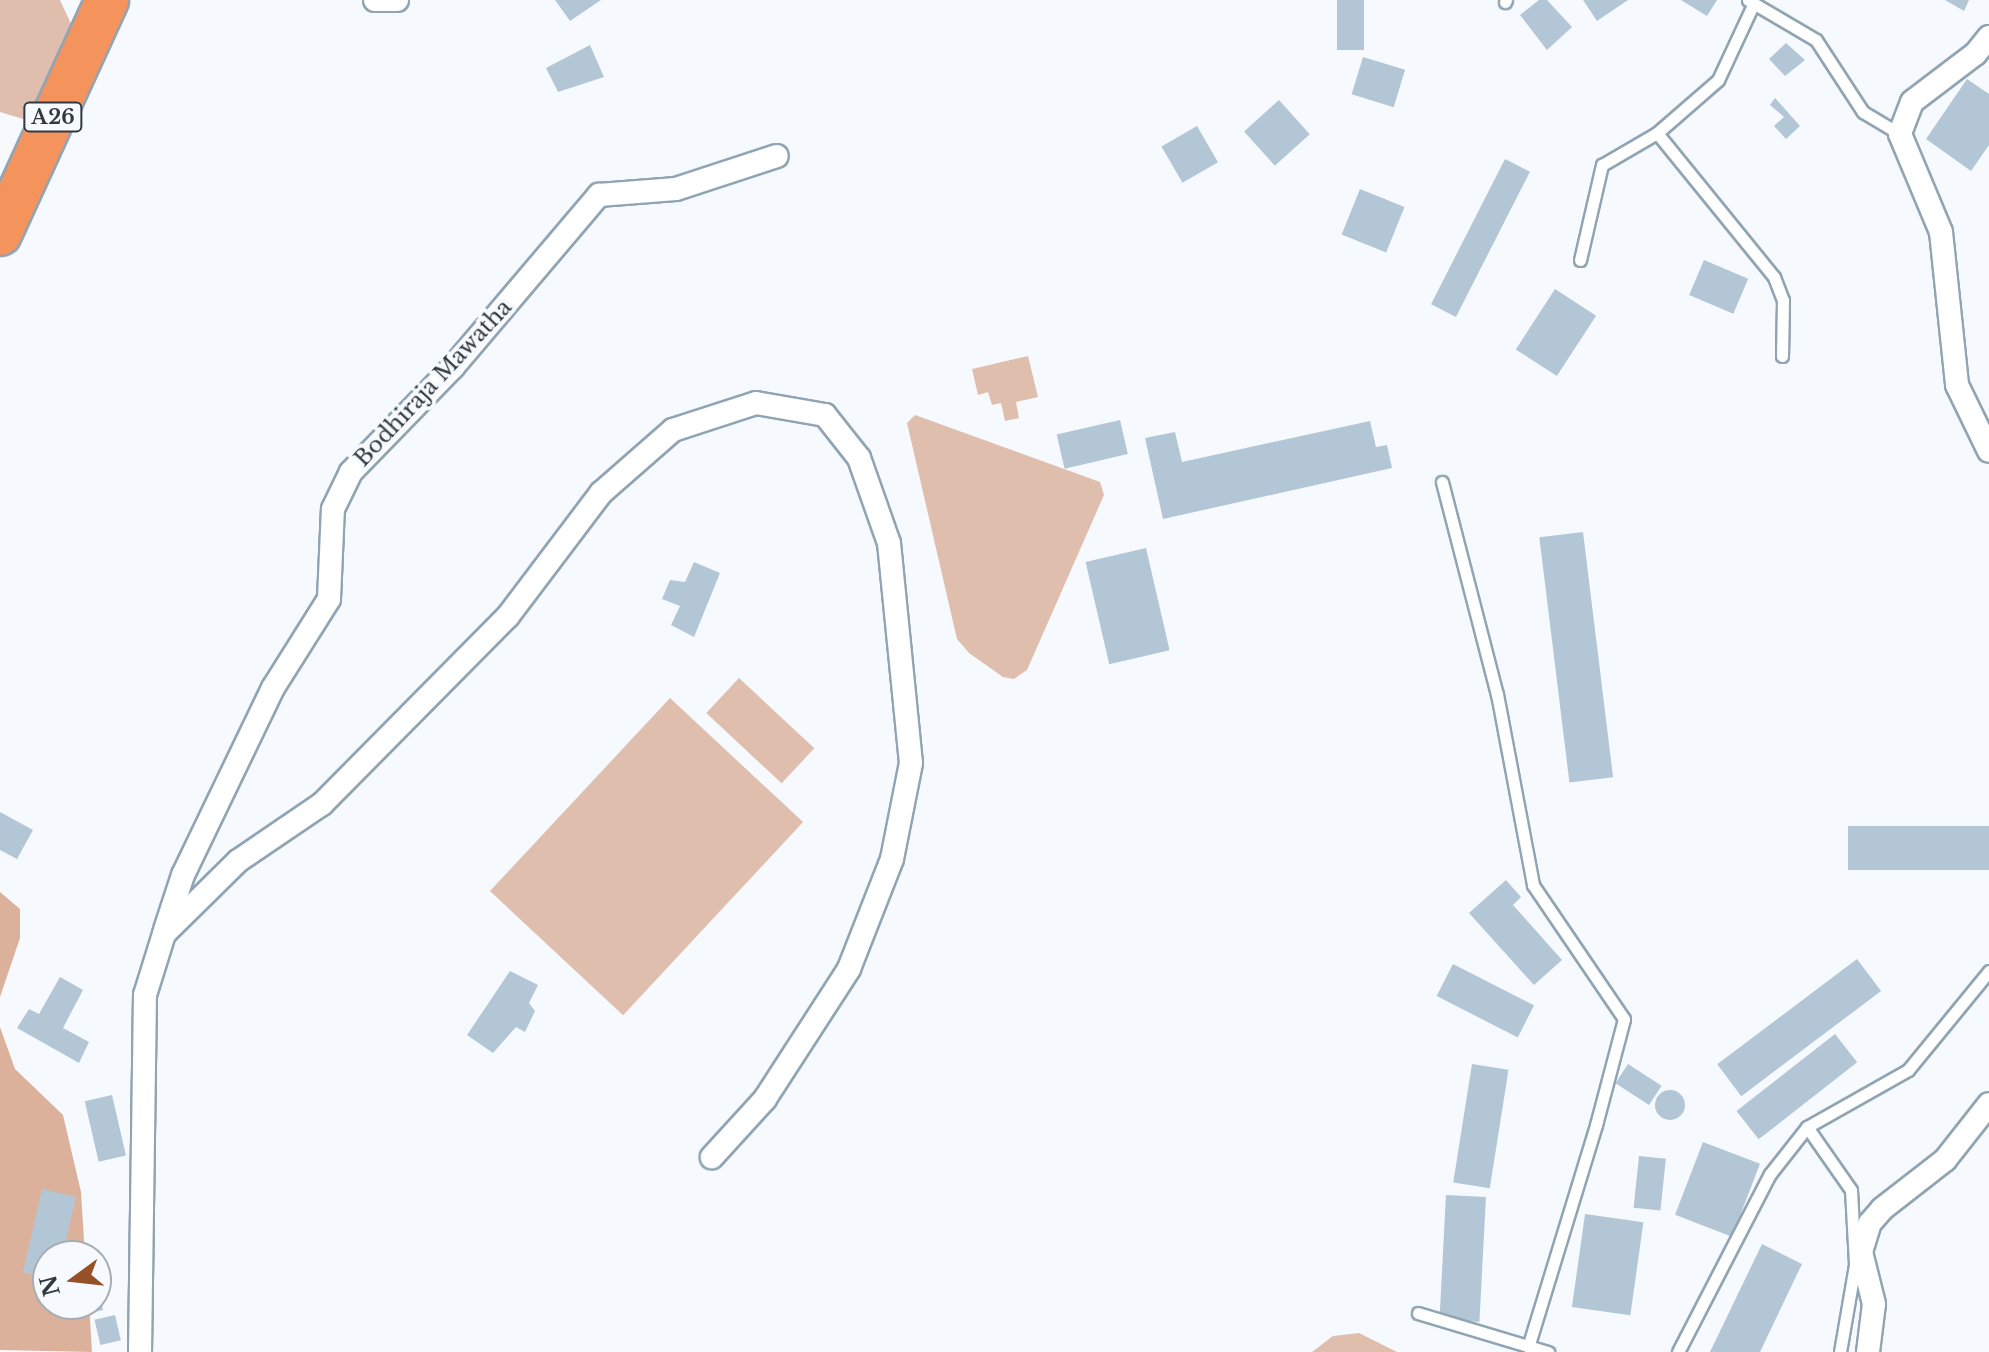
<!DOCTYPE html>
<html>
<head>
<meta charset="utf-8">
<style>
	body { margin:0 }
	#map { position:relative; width:1989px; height:1352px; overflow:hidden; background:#f6fafe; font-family:"Libre Baskerville",serif }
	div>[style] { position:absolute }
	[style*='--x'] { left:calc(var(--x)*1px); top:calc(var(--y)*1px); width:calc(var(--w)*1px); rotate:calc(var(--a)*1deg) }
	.green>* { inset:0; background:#dfbeae; transform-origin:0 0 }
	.forest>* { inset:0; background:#dbb19c }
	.building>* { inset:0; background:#b2c6d6; transform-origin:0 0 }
	.round { border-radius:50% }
	.roads { filter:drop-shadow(2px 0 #91a4b3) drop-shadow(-2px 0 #91a4b3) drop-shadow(0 2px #91a4b3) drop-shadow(0 -2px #91a4b3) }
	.lane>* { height:11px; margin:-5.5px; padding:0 5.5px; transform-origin:5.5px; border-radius:5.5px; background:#fff }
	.street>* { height:22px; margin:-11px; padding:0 11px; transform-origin:11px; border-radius:11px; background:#fff }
	.highway>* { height:42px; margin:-21px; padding:0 21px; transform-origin:21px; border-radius:21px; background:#f5935d }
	span { translate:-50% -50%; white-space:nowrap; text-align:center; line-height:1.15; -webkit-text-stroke:8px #f6fafe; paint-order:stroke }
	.shield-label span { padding:2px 6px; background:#f6fafe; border:2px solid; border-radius:6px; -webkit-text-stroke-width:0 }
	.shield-label { font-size:20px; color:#313940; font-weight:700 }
	.street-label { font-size:22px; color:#313940 }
	.north { position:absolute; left:32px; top:1240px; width:80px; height:80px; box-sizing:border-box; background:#f6fafe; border:2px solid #a7adb2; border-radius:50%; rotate:255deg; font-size:22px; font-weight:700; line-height:32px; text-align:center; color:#313940 }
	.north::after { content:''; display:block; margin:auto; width:28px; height:36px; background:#975129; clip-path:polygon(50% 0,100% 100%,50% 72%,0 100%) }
</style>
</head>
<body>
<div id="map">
	<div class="green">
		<div style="clip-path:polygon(0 0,60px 0,73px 28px,30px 121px,0 112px)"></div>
		<div style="clip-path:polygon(1028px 356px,1038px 397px,1016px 402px,1019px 418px,1005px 421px,1001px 403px,992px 405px,988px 392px,978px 395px,972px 369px)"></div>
		<div style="clip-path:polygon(915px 415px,1100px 482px,1104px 495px,1027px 670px,1014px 679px,1003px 677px,969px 653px,957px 639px,907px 423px)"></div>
		<div style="left:739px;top:678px;width:103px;height:48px;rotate:43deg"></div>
		<div style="left:670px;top:698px;width:182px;height:264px;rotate:43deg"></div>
		<div style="clip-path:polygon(1359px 1333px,1397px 1352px,1312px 1352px,1333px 1336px)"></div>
	</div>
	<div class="forest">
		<div style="clip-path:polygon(0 892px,20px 909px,20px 938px,0 997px)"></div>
		<div style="clip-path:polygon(0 1027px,15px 1069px,63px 1115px,81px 1192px,85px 1256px,48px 1256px,48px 1304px,89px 1304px,92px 1352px,0 1350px)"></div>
	</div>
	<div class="building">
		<div style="clip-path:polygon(555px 0,601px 0,570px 21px)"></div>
		<div style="left:1337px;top:0;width:27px;height:50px"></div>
		<div style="clip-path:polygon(1539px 0,1547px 0,1572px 27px,1547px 50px,1520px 15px)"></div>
		<div style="clip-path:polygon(1583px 0,1628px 0,1597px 21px)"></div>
		<div style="clip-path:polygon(1681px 0,1717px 0,1707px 16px)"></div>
		<div style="clip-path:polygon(1945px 0,1969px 0,1964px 11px)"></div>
		<div style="clip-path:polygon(1786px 43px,1805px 60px,1785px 76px,1769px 59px)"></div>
		<div style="clip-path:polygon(590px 45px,604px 77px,558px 92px,546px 68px)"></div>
		<div style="left:1363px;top:57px;width:44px;height:39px;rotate:17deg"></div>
		<div style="clip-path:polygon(1967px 79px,1989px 94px,1989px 145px,1971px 171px,1926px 139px)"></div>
		<div style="clip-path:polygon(1775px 98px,1800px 126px,1786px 139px,1774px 126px,1784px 117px,1770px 105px)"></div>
		<div style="left:1279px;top:100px;width:46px;height:47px;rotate:48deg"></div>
		<div style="left:1197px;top:126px;width:42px;height:41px;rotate:60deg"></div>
		<div style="left:1505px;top:159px;width:28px;height:163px;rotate:27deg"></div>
		<div style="left:1360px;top:189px;width:48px;height:49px;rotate:22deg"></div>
		<div style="left:1704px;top:260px;width:48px;height:38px;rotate:23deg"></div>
		<div style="left:1555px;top:289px;width:49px;height:72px;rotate:33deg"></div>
		<div style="left:1120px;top:420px;width:35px;height:65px;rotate:77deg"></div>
		<div style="clip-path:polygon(1370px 421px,1376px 447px,1387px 445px,1392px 468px,1163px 519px,1145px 438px,1175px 432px,1182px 462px)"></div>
		<div style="left:1583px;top:532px;width:247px;height:44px;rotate:83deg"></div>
		<div style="left:1146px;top:548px;width:105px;height:62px;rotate:77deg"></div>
		<div style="clip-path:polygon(694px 562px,720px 573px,694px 637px,671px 625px,680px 606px,662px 599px,670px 580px,685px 582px)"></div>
		<div style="clip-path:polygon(0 812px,33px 830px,17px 859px,0 850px)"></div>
		<div style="left:1989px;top:826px;width:44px;height:141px;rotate:90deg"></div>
		<div style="clip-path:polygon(1506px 880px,1521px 897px,1513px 905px,1562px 960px,1534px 985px,1469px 913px)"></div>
		<div style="left:1857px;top:959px;width:40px;height:175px;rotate:53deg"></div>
		<div style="left:1453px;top:964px;width:91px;height:36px;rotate:27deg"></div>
		<div style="clip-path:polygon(510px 971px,538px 985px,529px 1003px,535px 1011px,525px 1032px,516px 1027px,493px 1053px,467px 1035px)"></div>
		<div style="clip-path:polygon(60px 977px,83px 990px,63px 1028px,89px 1042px,79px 1063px,17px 1028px,29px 1009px,39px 1014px)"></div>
		<div style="left:1835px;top:1034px;width:36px;height:125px;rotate:52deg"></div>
		<div style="left:1472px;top:1064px;width:37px;height:120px;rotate:9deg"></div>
		<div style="left:1628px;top:1064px;width:40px;height:23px;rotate:33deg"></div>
		<div class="round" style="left:1655px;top:1090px;width:30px;height:30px"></div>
		<div style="left:112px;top:1095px;width:62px;height:28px;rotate:77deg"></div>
		<div style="left:1703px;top:1142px;width:61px;height:78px;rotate:21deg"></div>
		<div style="left:1639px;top:1156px;width:27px;height:52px;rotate:6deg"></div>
		<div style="clip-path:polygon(42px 1189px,76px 1197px,62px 1256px,48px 1256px,48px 1278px,23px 1272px)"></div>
		<div style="left:1446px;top:1195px;width:40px;height:125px;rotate:3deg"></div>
		<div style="left:1585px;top:1214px;width:59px;height:94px;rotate:8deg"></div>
		<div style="clip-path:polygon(1762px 1244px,1802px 1264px,1760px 1352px,1710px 1352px)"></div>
		<div style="clip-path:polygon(96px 1281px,103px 1310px,84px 1314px,82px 1304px,96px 1304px)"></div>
		<div style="left:115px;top:1315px;width:26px;height:21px;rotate:77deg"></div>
	</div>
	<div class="roads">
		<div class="lane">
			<div style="--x:1748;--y:0;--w:79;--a:30.5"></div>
			<div style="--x:1816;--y:40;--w:86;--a:56.9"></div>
			<div style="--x:1863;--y:112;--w:43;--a:30.7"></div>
			<div style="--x:1505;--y:2;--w:2;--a:-63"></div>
			<div style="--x:1657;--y:133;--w:186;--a:50.9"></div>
			<div style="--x:1774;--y:277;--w:25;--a:69"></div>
			<div style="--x:1783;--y:300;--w:56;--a:91"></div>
			<div style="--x:1580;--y:260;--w:98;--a:-77"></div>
			<div style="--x:1602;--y:165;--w:64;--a:-30.2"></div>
			<div style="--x:1657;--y:133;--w:81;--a:-41"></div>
			<div style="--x:1718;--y:80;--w:83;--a:-65"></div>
			<div style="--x:1442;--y:482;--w:219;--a:75.5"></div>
			<div style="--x:1497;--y:694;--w:194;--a:79.3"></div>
			<div style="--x:1533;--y:885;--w:162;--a:55.8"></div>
			<div style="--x:1624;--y:1019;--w:110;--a:104.8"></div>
			<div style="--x:1596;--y:1125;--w:232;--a:107"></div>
			<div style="--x:1807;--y:1127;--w:77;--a:55.1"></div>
			<div style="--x:1851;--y:1190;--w:75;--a:86.9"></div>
			<div style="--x:1855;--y:1265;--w:88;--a:99.8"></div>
			<div style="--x:1418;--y:1313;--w:136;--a:16.7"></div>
			<div style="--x:1678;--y:1352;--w:200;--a:-62.7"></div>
			<div style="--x:1770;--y:1174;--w:60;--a:-51.8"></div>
			<div style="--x:1807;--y:1127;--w:116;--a:-29.4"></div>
			<div style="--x:1908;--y:1070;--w:128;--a:-50.7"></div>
		</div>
		<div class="street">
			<div style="--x:375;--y:0;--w:22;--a:0"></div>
			<div style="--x:1989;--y:37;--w:22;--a:129"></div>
			<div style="--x:1975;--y:54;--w:79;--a:142.7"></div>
			<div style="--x:1912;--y:102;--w:34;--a:111"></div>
			<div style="--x:1900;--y:134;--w:106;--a:67.3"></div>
			<div style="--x:1941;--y:232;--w:154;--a:84"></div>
			<div style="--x:1957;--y:385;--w:73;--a:64.1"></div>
			<div style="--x:165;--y:930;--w:58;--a:-71.9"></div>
			<div style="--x:183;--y:875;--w:208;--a:-64.3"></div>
			<div style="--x:273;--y:688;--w:105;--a:-57.8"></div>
			<div style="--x:329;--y:599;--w:90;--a:-87.5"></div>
			<div style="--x:333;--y:509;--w:41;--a:-64.1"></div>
			<div style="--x:351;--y:472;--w:146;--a:-45.8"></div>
			<div style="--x:453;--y:367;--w:226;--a:-49.7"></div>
			<div style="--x:599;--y:195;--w:77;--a:-4.5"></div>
			<div style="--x:676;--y:189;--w:106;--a:-18.1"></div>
			<div style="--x:140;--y:1352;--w:357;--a:-89.2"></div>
			<div style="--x:145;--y:995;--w:64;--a:-72.7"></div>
			<div style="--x:164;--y:934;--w:104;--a:-44.6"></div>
			<div style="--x:238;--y:861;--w:102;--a:-34.2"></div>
			<div style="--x:322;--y:804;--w:264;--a:-45.3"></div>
			<div style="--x:508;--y:616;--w:154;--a:-52.9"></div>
			<div style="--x:601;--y:493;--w:96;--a:-41.2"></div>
			<div style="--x:673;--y:430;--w:87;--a:-18"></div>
			<div style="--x:756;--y:403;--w:70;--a:9.9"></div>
			<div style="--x:825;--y:415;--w:55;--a:51.7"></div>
			<div style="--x:859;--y:458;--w:90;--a:70.6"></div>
			<div style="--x:889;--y:543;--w:221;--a:84.3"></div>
			<div style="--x:911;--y:763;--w:98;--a:101.2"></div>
			<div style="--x:892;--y:859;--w:118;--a:111.4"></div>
			<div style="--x:849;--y:969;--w:155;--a:122.9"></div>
			<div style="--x:765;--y:1099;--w:79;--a:132.4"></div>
			<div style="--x:1868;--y:1352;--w:48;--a:-82.9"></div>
			<div style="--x:1874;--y:1304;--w:54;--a:-104"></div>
			<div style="--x:1861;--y:1252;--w:30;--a:-73"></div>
			<div style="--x:1870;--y:1223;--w:18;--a:-49"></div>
			<div style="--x:1882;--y:1209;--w:80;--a:-37.9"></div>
			<div style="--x:1945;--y:1160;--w:71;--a:-51.8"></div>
		</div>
		<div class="highway">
			<div style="--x:0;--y:234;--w:257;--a:-65.4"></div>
		</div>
	</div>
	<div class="shield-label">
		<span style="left:53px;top:117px">A26</span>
	</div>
	<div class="street-label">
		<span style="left:433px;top:383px;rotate:-47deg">Bodhiraja Mawatha</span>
	</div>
	<div class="north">N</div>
</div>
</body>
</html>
